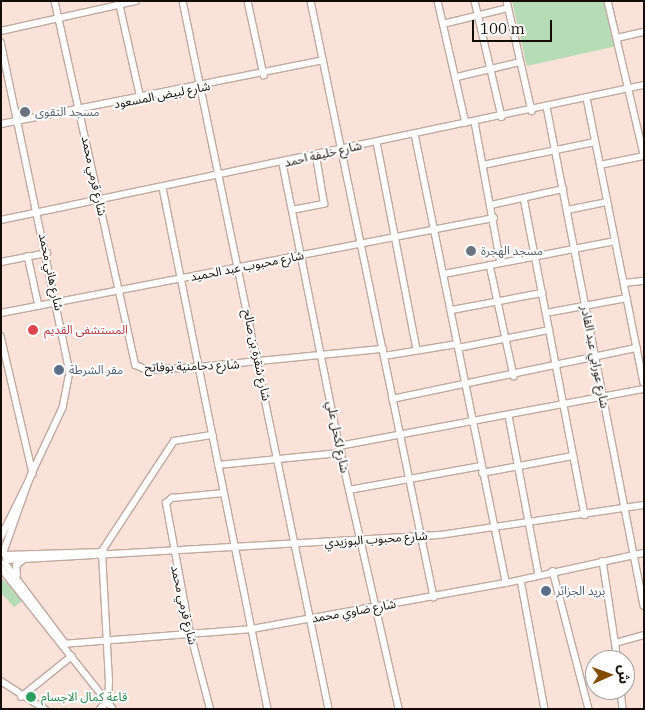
<!DOCTYPE html>
<html>
<head>
<meta charset="utf-8">
<style>
	body { margin:0 }
	#map { position:relative; width:645px; height:710px; overflow:hidden; background:#fae2d9; font-family:"IBM Plex Serif","Noto Sans Arabic",serif }
	div>[style] { position:absolute }
	[style*='--x'] { left:calc(var(--x)*1px); top:calc(var(--y)*1px); width:calc(var(--w)*1px); rotate:calc(var(--a)*1deg) }
	.green>* { inset:0; background:#b6dcb5 }
	.roads { filter:drop-shadow(1px 0 #bfa89f) drop-shadow(-1px 0 #bfa89f) drop-shadow(0 1px #bfa89f) drop-shadow(0 -1px #bfa89f) }
	.minor>* { height:5.5px; margin:-2.75px; padding:0 2.75px; transform-origin:2.75px; border-radius:2.75px; background:#fff }
	.dots>* { width:14px; height:14px; translate:-50% -50%; box-sizing:border-box; border:2px solid #fff; border-radius:50% }
	span { translate:-50% -50%; white-space:nowrap; text-align:center; line-height:1.15; -webkit-text-stroke:4px #fff; paint-order:stroke }
	.street-label { font-size:12px; color:#130c09 }
	.worship-label { font-size:12px; color:#5b616d }
	.left { translate:0 -50%; text-align:left }
	.health-label { font-size:12px; color:#be3a42 }
	.service-label { font-size:12px; color:#4e5e75 }
	.leisure-label { font-size:12px; color:#27864d }
	.frame { position:absolute; inset:0; border:2px solid #130c09; pointer-events:none }
	.north { position:absolute; left:585px; top:650px; width:50px; height:50px; box-sizing:border-box; background:#fff; border:1px solid #a19e9d; border-radius:50%; rotate:88deg; font-size:14px; font-weight:700; line-height:20px; text-align:center; color:#130c09 }
	.north::after { content:''; display:block; margin:auto; width:18px; height:22px; background:#844b00; clip-path:polygon(50% 0,100% 100%,50% 72%,0 100%) }
	.scale { position:absolute; left:472px; top:20px; width:80px; height:22px; box-sizing:border-box; border:2px solid #130c09; border-top:0; padding-left:6px; font-size:15px; line-height:18px; white-space:nowrap; color:#130c09; -webkit-text-stroke:4px #fff; paint-order:stroke }
</style>
</head>
<body>
<div id="map">
	<div class="green">
		<div style="clip-path:polygon(512px 1px,606px 1px,617px 46px,527px 66px)"></div>
		<div style="clip-path:polygon(1px 578px,24px 600px,14px 607px,1px 593px)"></div>
	</div>
	<div class="roads">
		<div class="minor">
			<div style="--x:55;--y:1;--w:373;--a:77.5"></div>
			<div style="--x:136;--y:365;--w:12;--a:24"></div>
			<div style="--x:147;--y:370;--w:51;--a:-3.4"></div>
			<div style="--x:198;--y:367;--w:186;--a:-5.6"></div>
			<div style="--x:119;--y:1;--w:100;--a:77.3"></div>
			<div style="--x:183;--y:1;--w:723;--a:78.35"></div>
			<div style="--x:248;--y:1;--w:76;--a:77.8"></div>
			<div style="--x:311;--y:1;--w:609;--a:78.34"></div>
			<div style="--x:438;--y:1;--w:125;--a:77.1"></div>
			<div style="--x:475;--y:1;--w:119;--a:76.9"></div>
			<div style="--x:507;--y:1;--w:113;--a:77.2"></div>
			<div style="--x:608;--y:1;--w:157;--a:76.8"></div>
			<div style="--x:443;--y:24;--w:67;--a:-13.8"></div>
			<div style="--x:1;--y:31;--w:138;--a:-12.5"></div>
			<div style="--x:617;--y:38;--w:28;--a:-13"></div>
			<div style="--x:1;--y:42;--w:337;--a:78.2"></div>
			<div style="--x:70;--y:372;--w:37;--a:101"></div>
			<div style="--x:63;--y:408;--w:75;--a:115.2"></div>
			<div style="--x:31;--y:476;--w:81;--a:109.6"></div>
			<div style="--x:457;--y:77;--w:65;--a:-13.4"></div>
			<div style="--x:587;--y:98;--w:290;--a:78.7"></div>
			<div style="--x:547;--y:107;--w:508;--a:79"></div>
			<div style="--x:475;--y:122;--w:143;--a:79.6"></div>
			<div style="--x:1;--y:124;--w:328;--a:-11.2"></div>
			<div style="--x:415;--y:134;--w:458;--a:78.5"></div>
			<div style="--x:377;--y:142;--w:212;--a:79.1"></div>
			<div style="--x:283;--y:164;--w:295;--a:78.7"></div>
			<div style="--x:341;--y:453;--w:262;--a:77.2"></div>
			<div style="--x:483;--y:165;--w:114;--a:-11.6"></div>
			<div style="--x:600;--y:165;--w:45;--a:-11.6"></div>
			<div style="--x:163;--y:188;--w:531;--a:78.61"></div>
			<div style="--x:524;--y:198;--w:323;--a:79.1"></div>
			<div style="--x:491;--y:205;--w:74;--a:-12.5"></div>
			<div style="--x:292;--y:210;--w:33;--a:-11"></div>
			<div style="--x:324;--y:204;--w:49;--a:-99.5"></div>
			<div style="--x:567;--y:210;--w:41;--a:-11.3"></div>
			<div style="--x:1;--y:220;--w:657;--a:-11.86"></div>
			<div style="--x:28;--y:256;--w:51;--a:77.6"></div>
			<div style="--x:1;--y:262;--w:47;--a:-11.1"></div>
			<div style="--x:490;--y:265;--w:114;--a:77.8"></div>
			<div style="--x:444;--y:274;--w:174;--a:-10.9"></div>
			<div style="--x:624;--y:283;--w:20;--a:-6"></div>
			<div style="--x:452;--y:310;--w:92;--a:-10.7"></div>
			<div style="--x:1;--y:313;--w:502;--a:-10.91"></div>
			<div style="--x:546;--y:313;--w:82;--a:-10.5"></div>
			<div style="--x:1;--y:336;--w:141;--a:76.9"></div>
			<div style="--x:458;--y:348;--w:93;--a:-11.2"></div>
			<div style="--x:384;--y:356;--w:74;--a:-9.3"></div>
			<div style="--x:392;--y:399;--w:250;--a:-11.8"></div>
			<div style="--x:509;--y:416;--w:162;--a:79.3"></div>
			<div style="--x:339;--y:446;--w:310;--a:-10.6"></div>
			<div style="--x:218;--y:465;--w:124;--a:-5.6"></div>
			<div style="--x:482;--y:473;--w:93;--a:-10.6"></div>
			<div style="--x:349;--y:490;--w:134;--a:-10.3"></div>
			<div style="--x:1;--y:537;--w:68;--a:-63.8"></div>
			<div style="--x:5;--y:555;--w:99;--a:-1.7"></div>
			<div style="--x:6;--y:560;--w:435;--a:-3.3"></div>
			<div style="--x:440;--y:535;--w:206;--a:-8.4"></div>
			<div style="--x:603;--y:561;--w:100;--a:81.4"></div>
			<div style="--x:5;--y:563;--w:100;--a:53.1"></div>
			<div style="--x:1;--y:568;--w:180;--a:51.5"></div>
			<div style="--x:553;--y:571;--w:143;--a:75.4"></div>
			<div style="--x:17;--y:575;--w:9;--a:-96"></div>
			<div style="--x:16;--y:566;--w:11;--a:-41"></div>
			<div style="--x:521;--y:580;--w:131;--a:79.5"></div>
			<div style="--x:616;--y:643;--w:29;--a:-16"></div>
			<div style="--x:62;--y:644;--w:191;--a:-4.5"></div>
			<div style="--x:252;--y:629;--w:258;--a:-10.3"></div>
			<div style="--x:506;--y:583;--w:141;--a:-12.3"></div>
			<div style="--x:1;--y:681;--w:52;--a:32.5"></div>
			<div style="--x:621;--y:690;--w:19;--a:84"></div>
			<div style="--x:21;--y:697;--w:65;--a:-38.8"></div>
			<div style="--x:100;--y:709;--w:11;--a:-45"></div>
			<div style="--x:108;--y:701;--w:19;--a:-87"></div>
			<div style="--x:109;--y:682;--w:131;--a:-93.1"></div>
			<div style="--x:102;--y:551;--w:131;--a:-56.8"></div>
			<div style="--x:174;--y:441;--w:39;--a:-9"></div>
			<div style="--x:210;--y:709;--w:79;--a:-104.7"></div>
			<div style="--x:190;--y:633;--w:132;--a:-100.5"></div>
			<div style="--x:166;--y:503;--w:8;--a:-40"></div>
			<div style="--x:172;--y:498;--w:52;--a:-5.5"></div>
		</div>
	</div>
	<div class="dots">
		<div style="left:25px;top:112px;background:#6b7280"></div>
		<div style="left:471px;top:251px;background:#6b7280"></div>
		<div style="left:33px;top:330px;background:#e0444e"></div>
		<div style="left:59px;top:370px;background:#5c6f8a"></div>
		<div style="left:546px;top:591px;background:#5c6f8a"></div>
		<div style="left:31px;top:697px;background:#2e9e5b"></div>
	</div>
	<div class="street-label">
		<span style="left:162px;top:95px;rotate:-11deg">شارع لبيض المسعود</span>
		<span style="left:323px;top:154px;rotate:-13deg">شارع خليفة احمد</span>
		<span style="left:94px;top:176px;rotate:78deg">شارع قرمي محمد</span>
		<span style="left:247px;top:266px;rotate:-11deg">شارع محبوب عبد الحميد</span>
		<span style="left:51px;top:272px;rotate:78deg">شارع هاني محمد</span>
		<span style="left:257px;top:355px;rotate:78deg">شارع شقرة بن صالح</span>
		<span style="left:595px;top:357px;rotate:79deg">شارع عورابي عبد القادر</span>
		<span style="left:192px;top:366px;rotate:-2deg">شارع دحامنية بوفاتح</span>
		<span style="left:338px;top:437px;rotate:79deg">شارع لكحل علي</span>
		<span style="left:376px;top:539px;rotate:-4deg">شارع محبوب البوزيدي</span>
		<span style="left:184px;top:605px;rotate:77deg">شارع قرمي محمد</span>
		<span style="left:354px;top:611px;rotate:-10deg">شارع ضاوي محمد</span>
	</div>
	<div class="worship-label">
		<span class="left" style="left:35px;top:112px">مسجد التقوى</span>
		<span class="left" style="left:481px;top:251px">مسجد الهجرة</span>
	</div>
	<div class="health-label">
		<span class="left" style="left:44px;top:330px">المستشفى القديم</span>
	</div>
	<div class="service-label">
		<span class="left" style="left:69px;top:370px">مقر الشرطة</span>
		<span class="left" style="left:556px;top:591px">بريد الجزائر</span>
	</div>
	<div class="leisure-label">
		<span class="left" style="left:41px;top:697px">قاعة كمال الاجسام</span>
	</div>
	<div class="frame"></div>
	<div class="north">ش</div>
	<div class="scale">100 m</div>
</div>
</body>
</html>
